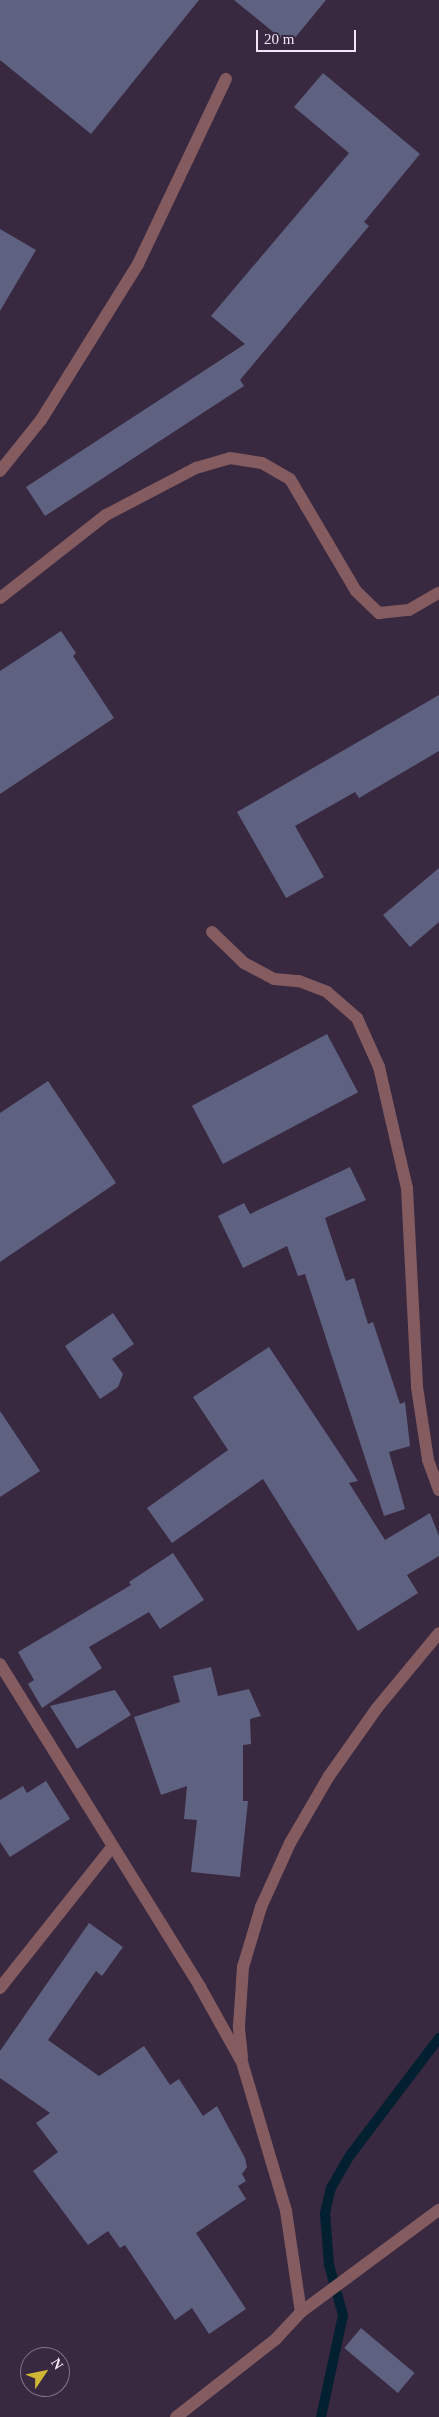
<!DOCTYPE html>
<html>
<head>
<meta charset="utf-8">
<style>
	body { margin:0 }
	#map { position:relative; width:439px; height:2417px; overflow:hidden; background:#382840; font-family:Georgia,serif }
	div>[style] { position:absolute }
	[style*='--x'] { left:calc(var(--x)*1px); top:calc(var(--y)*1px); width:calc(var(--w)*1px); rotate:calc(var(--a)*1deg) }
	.stream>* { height:10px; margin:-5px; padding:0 5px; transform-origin:5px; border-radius:5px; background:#032031 }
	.building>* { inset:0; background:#5e6180; transform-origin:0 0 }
	.minor>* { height:12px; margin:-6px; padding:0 6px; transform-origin:6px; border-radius:6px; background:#845c60 }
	span { translate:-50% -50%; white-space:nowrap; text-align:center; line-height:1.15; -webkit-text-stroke:5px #382840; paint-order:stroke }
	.north { position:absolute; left:20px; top:2347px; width:50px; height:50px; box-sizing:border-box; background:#382840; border:1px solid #827489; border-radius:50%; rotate:56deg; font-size:14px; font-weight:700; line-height:20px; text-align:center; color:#f1e6f6 }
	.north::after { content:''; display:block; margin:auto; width:18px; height:22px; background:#d1b736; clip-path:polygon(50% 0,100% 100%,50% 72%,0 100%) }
	.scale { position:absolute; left:256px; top:30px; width:100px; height:22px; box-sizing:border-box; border:2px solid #f1e6f6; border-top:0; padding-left:6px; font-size:15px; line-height:18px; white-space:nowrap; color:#f1e6f6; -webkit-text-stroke:4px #382840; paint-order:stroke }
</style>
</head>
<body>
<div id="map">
	<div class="stream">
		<div style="--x:321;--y:2417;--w:104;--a:-77.8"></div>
		<div style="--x:343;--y:2315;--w:52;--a:-105.6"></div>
		<div style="--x:329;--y:2265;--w:52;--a:-94.4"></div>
		<div style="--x:325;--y:2213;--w:26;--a:-77"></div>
		<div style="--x:331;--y:2188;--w:39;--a:-60"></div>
		<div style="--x:351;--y:2154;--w:146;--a:-52.8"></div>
	</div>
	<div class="building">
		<div style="clip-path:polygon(0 0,199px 0,91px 134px,0 60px)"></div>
		<div style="clip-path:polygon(234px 0,326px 0,289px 45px)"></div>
		<div style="clip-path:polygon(323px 73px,420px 154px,364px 222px,369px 226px,240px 380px,244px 386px,45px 516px,26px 487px,245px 344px,211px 316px,349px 153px,294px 107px)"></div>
		<div style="clip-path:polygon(0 229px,36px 250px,0 311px)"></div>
		<div style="clip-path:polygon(61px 631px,76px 653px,73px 656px,114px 718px,0 794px,0 671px)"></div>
		<div style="clip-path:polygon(439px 695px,439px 751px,359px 798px,355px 792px,295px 826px,324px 877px,286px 898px,237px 812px)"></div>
		<div style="clip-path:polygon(439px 868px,439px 922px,410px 947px,383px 915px)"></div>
		<div style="left:327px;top:1034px;width:66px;height:153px;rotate:62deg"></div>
		<div style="clip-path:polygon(48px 1081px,116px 1183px,0 1262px,0 1113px)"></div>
		<div style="clip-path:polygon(350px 1167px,366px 1200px,325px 1218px,346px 1281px,354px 1278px,368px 1324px,373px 1322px,400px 1404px,405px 1402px,410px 1446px,389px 1452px,405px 1509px,384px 1516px,305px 1274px,298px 1276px,287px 1246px,243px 1268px,218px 1216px,244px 1203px,250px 1214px)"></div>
		<div style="clip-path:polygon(113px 1313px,134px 1344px,112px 1359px,123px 1374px,118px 1387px,100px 1399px,65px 1346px)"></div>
		<div style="clip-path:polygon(269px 1347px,358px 1481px,349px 1483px,385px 1540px,430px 1513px,439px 1536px,439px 1556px,407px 1575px,418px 1593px,358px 1631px,263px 1479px,172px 1543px,147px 1508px,228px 1450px,193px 1397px)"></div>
		<div style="clip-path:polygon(0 1411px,40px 1471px,0 1497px)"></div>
		<div style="clip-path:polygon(173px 1553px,204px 1600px,160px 1629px,149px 1612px,89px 1647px,102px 1668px,42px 1708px,28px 1684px,34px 1680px,18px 1652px,131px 1585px,129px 1582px)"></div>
		<div style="clip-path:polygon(211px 1667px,218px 1696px,249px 1689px,261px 1716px,250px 1719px,251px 1744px,243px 1745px,243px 1801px,248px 1801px,240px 1877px,191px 1872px,197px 1820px,184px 1819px,187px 1786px,161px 1795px,134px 1717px,180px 1702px,173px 1676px)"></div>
		<div style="clip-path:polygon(115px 1690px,131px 1715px,77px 1749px,50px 1706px)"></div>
		<div style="clip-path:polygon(46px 1781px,70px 1819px,10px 1857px,0 1842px,0 1800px,23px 1786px,27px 1793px)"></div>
		<div style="clip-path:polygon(89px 1923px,123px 1947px,102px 1976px,96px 1971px,48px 2040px,99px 2076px,144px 2046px,170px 2085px,179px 2079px,203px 2116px,217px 2106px,245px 2158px,247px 2167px,242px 2174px,246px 2181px,238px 2186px,246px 2199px,196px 2233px,246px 2309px,209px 2334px,192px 2308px,175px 2320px,125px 2245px,120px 2248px,108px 2231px,88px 2245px,33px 2171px,58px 2152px,36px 2123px,50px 2113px,0 2078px,0 2051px)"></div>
		<div style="left:361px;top:2328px;width:70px;height:26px;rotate:40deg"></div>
	</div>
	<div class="minor">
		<div style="--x:0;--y:471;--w:65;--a:-51.2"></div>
		<div style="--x:41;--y:420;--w:184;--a:-58.1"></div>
		<div style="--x:138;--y:264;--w:205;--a:-64.6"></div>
		<div style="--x:0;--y:598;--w:135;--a:-38.1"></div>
		<div style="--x:106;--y:515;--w:102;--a:-27.6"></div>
		<div style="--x:196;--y:468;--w:35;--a:-16"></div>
		<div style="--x:230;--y:458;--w:32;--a:9"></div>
		<div style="--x:262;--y:463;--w:32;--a:30"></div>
		<div style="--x:290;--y:479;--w:130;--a:59.5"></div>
		<div style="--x:356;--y:591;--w:32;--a:44"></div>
		<div style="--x:379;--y:613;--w:30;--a:-6"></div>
		<div style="--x:409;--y:610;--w:34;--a:-30"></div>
		<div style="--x:212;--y:932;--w:45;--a:44.1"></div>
		<div style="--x:244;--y:963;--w:34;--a:28"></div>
		<div style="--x:274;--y:979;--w:25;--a:5"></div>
		<div style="--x:299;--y:981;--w:30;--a:21"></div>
		<div style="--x:327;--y:992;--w:40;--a:41"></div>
		<div style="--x:357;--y:1018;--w:54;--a:65.8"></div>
		<div style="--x:379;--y:1067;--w:124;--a:77"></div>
		<div style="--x:407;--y:1188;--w:199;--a:87.1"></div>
		<div style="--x:417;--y:1387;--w:74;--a:81.4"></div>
		<div style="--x:428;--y:1460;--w:32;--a:70"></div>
		<div style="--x:0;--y:1664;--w:380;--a:58.2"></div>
		<div style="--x:200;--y:1987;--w:86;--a:60.8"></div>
		<div style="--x:242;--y:2062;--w:155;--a:73.5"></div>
		<div style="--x:286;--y:2211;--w:102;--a:81.6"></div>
		<div style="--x:301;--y:2312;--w:37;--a:133"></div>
		<div style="--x:276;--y:2339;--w:127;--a:142"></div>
		<div style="--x:0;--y:1988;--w:181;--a:-51.5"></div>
		<div style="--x:242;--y:2057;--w:31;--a:-96"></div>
		<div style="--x:239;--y:2026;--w:59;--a:-86.1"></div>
		<div style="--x:243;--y:1967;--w:63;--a:-73.3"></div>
		<div style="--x:261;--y:1907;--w:70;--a:-65.6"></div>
		<div style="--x:290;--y:1843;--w:78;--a:-59.8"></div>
		<div style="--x:329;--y:1776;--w:83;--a:-54.8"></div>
		<div style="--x:377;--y:1708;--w:97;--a:-50.4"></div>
		<div style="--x:301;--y:2312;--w:172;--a:-36.5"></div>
	</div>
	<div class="north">N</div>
	<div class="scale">20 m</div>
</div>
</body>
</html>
